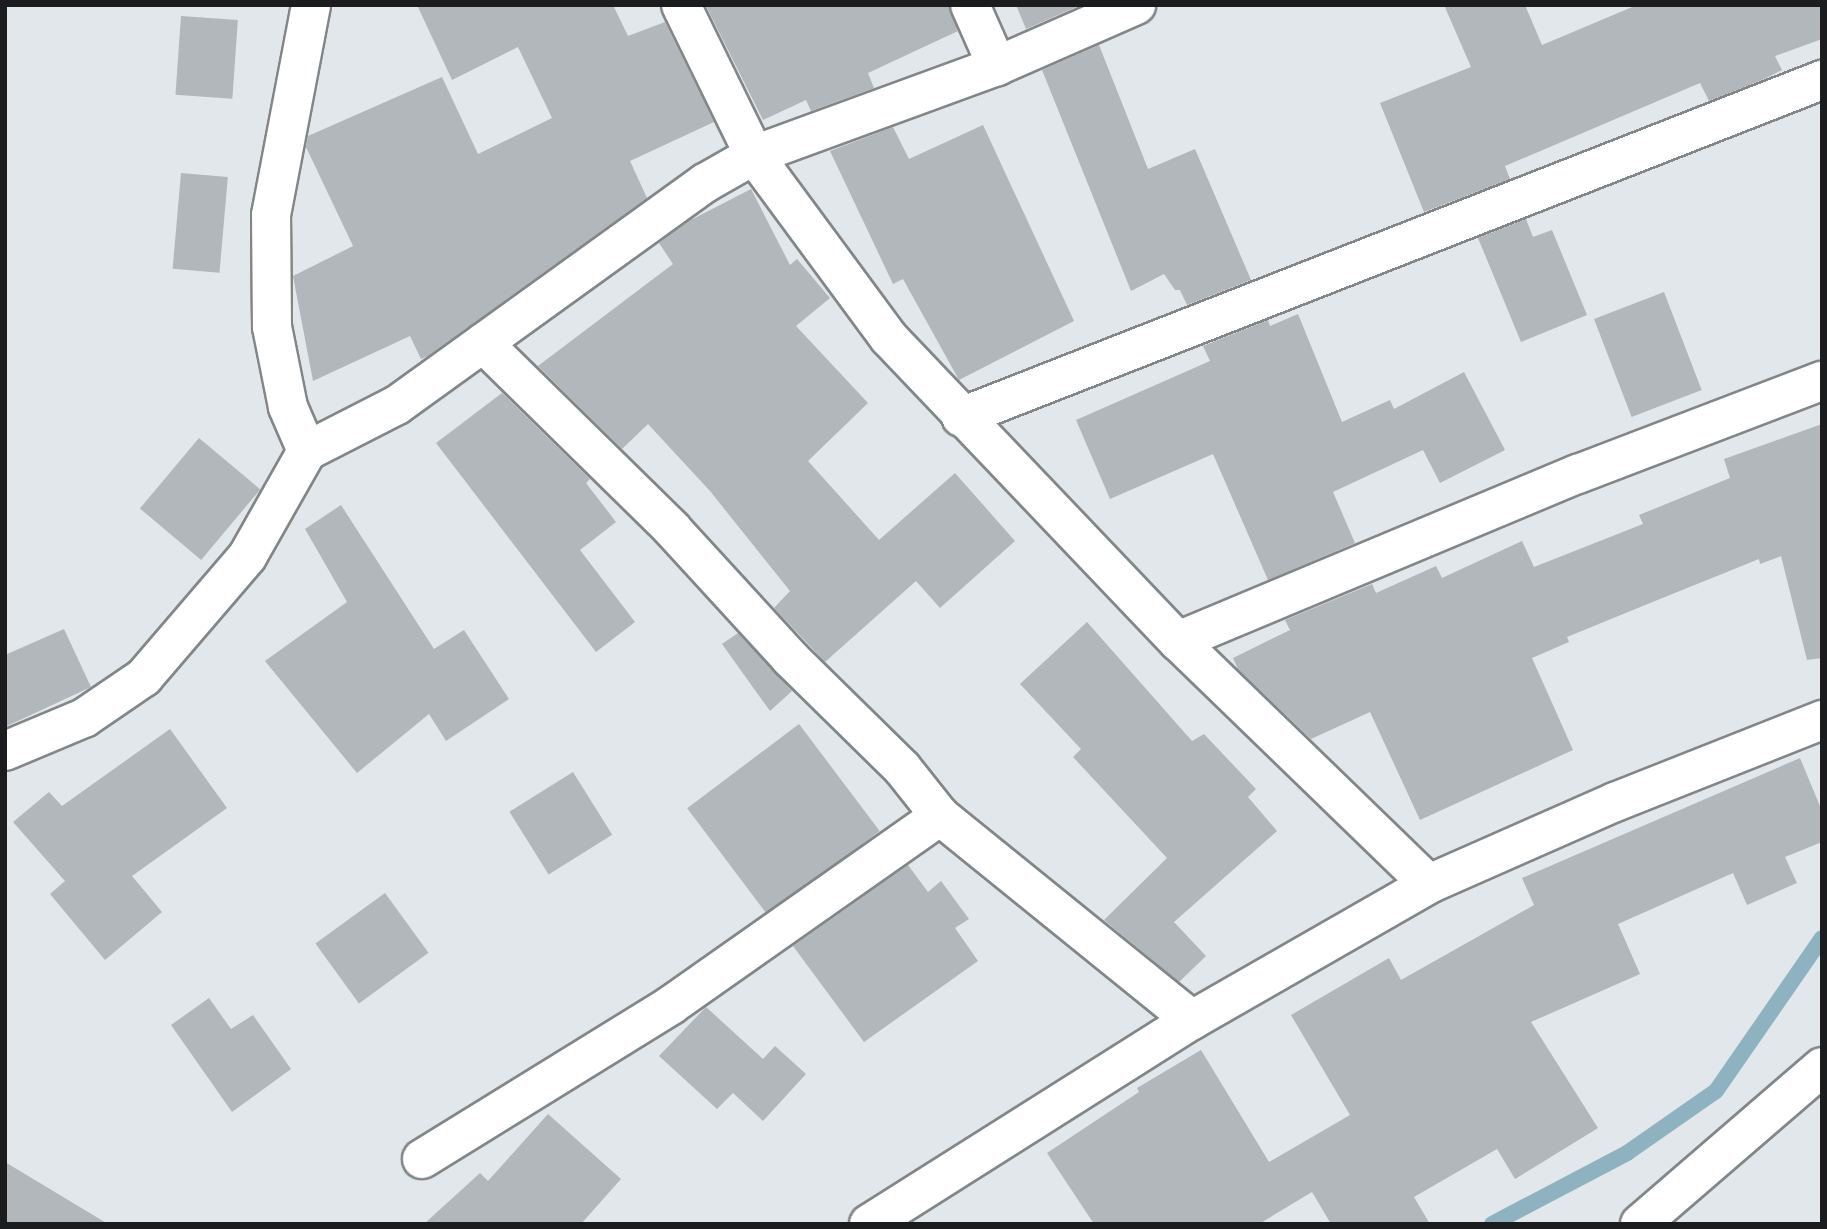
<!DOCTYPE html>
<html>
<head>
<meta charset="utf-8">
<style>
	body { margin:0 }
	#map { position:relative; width:1827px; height:1229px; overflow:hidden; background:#e1e7ea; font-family:"DM Sans",sans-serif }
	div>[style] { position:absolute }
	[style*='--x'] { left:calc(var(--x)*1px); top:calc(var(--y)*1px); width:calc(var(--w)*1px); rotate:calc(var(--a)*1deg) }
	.stream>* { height:16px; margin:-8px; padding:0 8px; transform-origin:8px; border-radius:8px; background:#8eb2c0 }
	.building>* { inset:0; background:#b1b7ba; transform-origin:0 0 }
	.roads { filter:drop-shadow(2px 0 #818789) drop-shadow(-2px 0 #818789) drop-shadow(0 2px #818789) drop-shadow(0 -2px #818789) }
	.street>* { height:38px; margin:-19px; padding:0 19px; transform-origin:19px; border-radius:19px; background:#fff }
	span { translate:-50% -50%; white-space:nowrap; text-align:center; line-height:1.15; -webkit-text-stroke:7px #fff; paint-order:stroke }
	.frame { position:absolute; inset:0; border:7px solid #1a1c1d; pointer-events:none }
</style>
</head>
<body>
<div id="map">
	<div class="stream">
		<div style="--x:1492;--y:1224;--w:153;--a:-27.7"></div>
		<div style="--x:1627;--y:1153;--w:108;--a:-34.9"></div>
		<div style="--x:1716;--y:1091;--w:186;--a:-55.3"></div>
	</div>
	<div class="building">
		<div style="clip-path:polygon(417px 5px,613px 5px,628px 36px,665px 22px,714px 122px,630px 161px,647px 198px,428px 356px,421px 359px,410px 336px,313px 381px,293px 276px,353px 246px,306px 147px,308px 136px,442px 77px,478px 154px,552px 118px,518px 47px,452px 80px)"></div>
		<div style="clip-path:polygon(949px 5px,958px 31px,868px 73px,874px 88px,811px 111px,806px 100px,763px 120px,706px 6px)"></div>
		<div style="clip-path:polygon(1016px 5px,1081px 5px,1026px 29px)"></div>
		<div style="clip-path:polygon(1444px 5px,1525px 5px,1542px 45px,1637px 5px,1822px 5px,1822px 39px,1775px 56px,1782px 70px,1762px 80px,1709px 101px,1700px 83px,1505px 166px,1510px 179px,1424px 212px,1380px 103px,1471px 67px)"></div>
		<div style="left:181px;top:16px;width:57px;height:79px;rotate:4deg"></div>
		<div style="clip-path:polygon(1099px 45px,1148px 169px,1195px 149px,1251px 280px,1187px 305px,1180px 290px,1175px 290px,1164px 274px,1131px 291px,1042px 70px)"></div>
		<div style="clip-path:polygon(983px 125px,1074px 321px,959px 380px,903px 279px,893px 284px,830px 151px,893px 127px,909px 159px)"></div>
		<div style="left:181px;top:173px;width:47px;height:96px;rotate:5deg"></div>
		<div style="clip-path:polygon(751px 189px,790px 265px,797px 259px,830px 298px,796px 326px,868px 403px,808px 461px,879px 540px,955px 473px,1015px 541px,940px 608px,916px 581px,825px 662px,774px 608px,790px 591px,710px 491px,648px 424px,622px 449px,538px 366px,673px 264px,659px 243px,689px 221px)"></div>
		<div style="clip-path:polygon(1526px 219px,1533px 237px,1552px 230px,1587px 315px,1521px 342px,1478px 238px)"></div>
		<div style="left:1664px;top:292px;width:105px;height:75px;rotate:69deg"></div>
		<div style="clip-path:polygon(1298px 314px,1342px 422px,1390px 400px,1394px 409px,1464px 372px,1505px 450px,1440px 483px,1423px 450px,1333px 492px,1355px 543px,1268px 580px,1213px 454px,1110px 499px,1076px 420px,1210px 361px,1203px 346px,1268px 320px,1270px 326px)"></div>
		<div style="clip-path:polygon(502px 393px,590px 479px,586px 483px,616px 522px,580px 550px,635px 622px,596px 652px,436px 443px)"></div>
		<div style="clip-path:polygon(1822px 424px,1822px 658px,1807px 660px,1781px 556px,1760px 564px,1759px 559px,1655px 601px,1567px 637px,1569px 642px,1532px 658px,1573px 750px,1420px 820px,1370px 712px,1311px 739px,1238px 669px,1233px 658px,1290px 630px,1285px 620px,1372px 584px,1376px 593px,1436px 566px,1442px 578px,1522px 541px,1534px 567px,1643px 524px,1639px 515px,1730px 478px,1724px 459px)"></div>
		<div style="left:199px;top:438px;width:80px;height:92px;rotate:40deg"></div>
		<div style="clip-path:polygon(341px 505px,434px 649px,464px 630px,509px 699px,446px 741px,429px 714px,357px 773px,265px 661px,347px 602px,305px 529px)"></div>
		<div style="clip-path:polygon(1087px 622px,1192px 741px,1204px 734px,1256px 789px,1248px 797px,1277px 831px,1174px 922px,1206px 956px,1179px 982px,1104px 920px,1167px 858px,1073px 757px,1081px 749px,1020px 684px)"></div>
		<div style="clip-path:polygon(64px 629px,91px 687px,5px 727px,5px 655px)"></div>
		<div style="clip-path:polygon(738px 633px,792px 691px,770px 711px,722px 644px)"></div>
		<div style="left:799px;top:724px;width:134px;height:140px;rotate:53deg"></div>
		<div style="clip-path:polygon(170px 729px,227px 808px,132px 876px,162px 912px,105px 960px,50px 894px,65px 881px,13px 822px,49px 792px,62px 806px)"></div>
		<div style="clip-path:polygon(1800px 758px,1822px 811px,1822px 842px,1785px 857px,1797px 883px,1747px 905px,1733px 873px,1618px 924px,1640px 974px,1531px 1022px,1598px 1128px,1515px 1179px,1497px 1149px,1414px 1197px,1430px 1224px,1331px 1224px,1312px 1192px,1259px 1224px,1094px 1224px,1047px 1153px,1139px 1092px,1137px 1088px,1201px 1050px,1269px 1162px,1350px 1115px,1291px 1015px,1389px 958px,1401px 980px,1534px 905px,1522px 878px)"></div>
		<div style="left:573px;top:772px;width:74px;height:75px;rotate:58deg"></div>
		<div style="clip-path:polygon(908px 865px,928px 892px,941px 881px,969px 919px,955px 928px,978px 961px,864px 1042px,793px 946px)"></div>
		<div style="left:385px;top:893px;width:74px;height:86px;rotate:54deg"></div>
		<div style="clip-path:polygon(209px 998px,231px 1029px,253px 1015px,291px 1069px,232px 1112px,171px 1025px)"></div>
		<div style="clip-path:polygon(706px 1007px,763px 1059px,775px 1046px,806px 1074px,763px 1121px,733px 1093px,717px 1109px,659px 1056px)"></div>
		<div style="clip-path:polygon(548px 1114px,621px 1179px,581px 1224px,424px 1224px,480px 1173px,488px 1181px)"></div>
		<div style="clip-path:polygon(5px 1162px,108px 1224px,5px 1224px)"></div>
	</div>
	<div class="roads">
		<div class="street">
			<div style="--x:681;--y:5;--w:167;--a:64"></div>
			<div style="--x:754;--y:155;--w:227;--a:53.6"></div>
			<div style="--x:889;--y:338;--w:419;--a:46.4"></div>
			<div style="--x:1178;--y:641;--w:349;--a:44.1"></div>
			<div style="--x:970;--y:5;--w:67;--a:66.1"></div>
			<div style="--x:483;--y:343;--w:265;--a:44.5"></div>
			<div style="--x:672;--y:529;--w:175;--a:47.5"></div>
			<div style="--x:790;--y:658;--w:157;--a:44.5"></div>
			<div style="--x:902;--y:768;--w:61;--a:51.6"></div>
			<div style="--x:940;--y:816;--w:324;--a:39"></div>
			<div style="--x:961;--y:417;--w:925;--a:-21.38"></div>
			<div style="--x:307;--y:451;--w:48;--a:-113.4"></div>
			<div style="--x:288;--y:407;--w:82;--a:-101.3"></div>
			<div style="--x:272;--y:327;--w:112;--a:-90.5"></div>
			<div style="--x:271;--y:215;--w:214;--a:-79.2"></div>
			<div style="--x:1178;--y:641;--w:433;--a:-22.7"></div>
			<div style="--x:1578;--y:474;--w:261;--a:-20.9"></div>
			<div style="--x:5;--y:751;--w:86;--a:-22.7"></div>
			<div style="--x:84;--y:718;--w:73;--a:-34.3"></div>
			<div style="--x:144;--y:677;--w:158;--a:-49.4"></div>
			<div style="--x:247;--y:557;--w:122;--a:-60.5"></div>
			<div style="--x:307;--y:451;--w:101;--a:-27.1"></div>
			<div style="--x:397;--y:405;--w:380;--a:-35.8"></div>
			<div style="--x:705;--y:183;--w:56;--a:-29.7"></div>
			<div style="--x:754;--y:155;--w:259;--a:-20.1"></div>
			<div style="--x:997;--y:66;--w:152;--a:-23.7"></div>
			<div style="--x:422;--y:1159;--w:293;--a:-31.7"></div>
			<div style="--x:671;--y:1005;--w:329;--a:-35.1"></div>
			<div style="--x:869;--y:1224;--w:382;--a:-32.3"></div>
			<div style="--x:1192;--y:1020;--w:273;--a:-29.8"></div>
			<div style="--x:1429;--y:884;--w:203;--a:-23.8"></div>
			<div style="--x:1615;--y:802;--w:223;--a:-21.6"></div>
			<div style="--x:1640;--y:1224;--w:240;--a:-40.8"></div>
		</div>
	</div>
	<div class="frame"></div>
</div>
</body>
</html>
